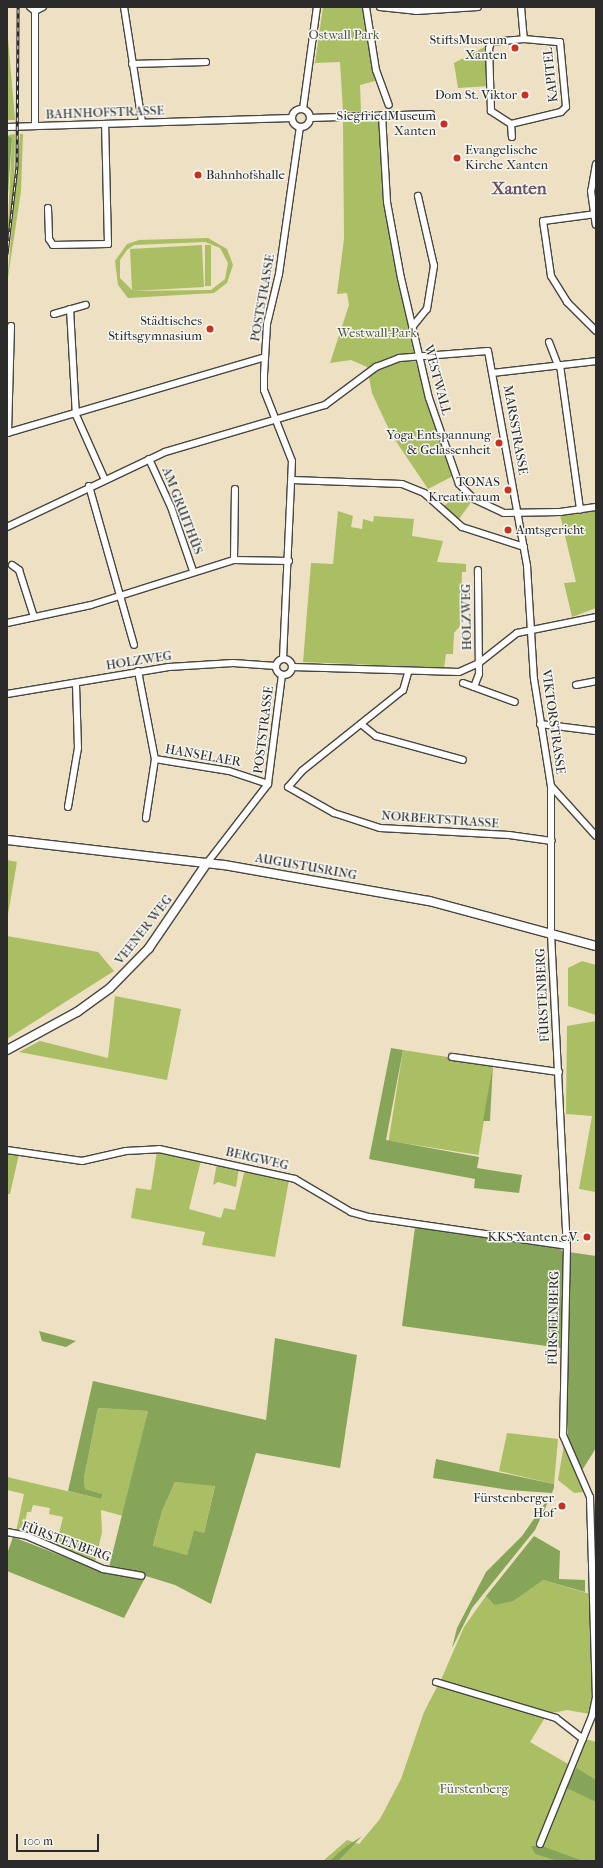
<!DOCTYPE html>
<html>
<head>
<meta charset="utf-8">
<style>
	body { margin:0 }
	#map { position:relative; width:603px; height:1868px; overflow:hidden; background:#eee0c2; font-family:"IM FELL French Canon",serif }
	div>[style] { position:absolute }
	[style*='--x'] { left:calc(var(--x)*1px); top:calc(var(--y)*1px); width:calc(var(--w)*1px); rotate:calc(var(--a)*1deg) }
	.green>* { inset:0; background:#aabe63; transform-origin:0 0 }
	.forest>* { inset:0; background:#87a559 }
	.roads { filter:drop-shadow(1px 0 #484642) drop-shadow(-1px 0 #484642) drop-shadow(0 1px #484642) drop-shadow(0 -1px #484642) }
	.minor>* { height:6px; margin:-3px; padding:0 3px; transform-origin:3px; border-radius:3px; background:#fff }
	.minor>.ring { margin:-3px; padding:0; box-sizing:content-box; background:none; border:6px solid #fff; border-radius:50% }
	.major>* { height:8px; margin:-4px; padding:0 4px; transform-origin:4px; border-radius:4px; background:#fff }
	.rail>* { height:3px; margin-top:-1.5px; transform-origin:0; background:repeating-linear-gradient(90deg,#f6f6f2 0 4.5px,#2b2b2b 0 9px); box-sizing:border-box; border-block:1px solid #2b2b2b }
	.dots>* { width:11px; height:11px; translate:-50% -50%; box-sizing:border-box; border:2px solid #f6f6f2; border-radius:50% }
	span { translate:-50% -50%; white-space:nowrap; text-align:center; line-height:1.15; -webkit-text-stroke:3px #f6f6f2; paint-order:stroke }
	.park-label { font-size:13px; color:#51573c }
	.poi-label { font-size:13px; color:#2b2b2b }
	.right { translate:-100% -50%; text-align:right }
	.left { translate:0 -50%; text-align:left }
	.street-label { font-size:13px; color:#2b2b2b }
	.district-label { font-size:17px; color:#6c5360; font-weight:700 }
	.frame { position:absolute; inset:0; border:8px solid #2b2b2b; pointer-events:none }
	.scale { position:absolute; left:16px; top:1834px; width:83px; height:18px; box-sizing:border-box; border:2px solid #2b2b2b; border-top:0; padding-left:5px; font-size:12px; line-height:14px; white-space:nowrap; color:#2b2b2b; -webkit-text-stroke:3px #f6f6f2; paint-order:stroke }
</style>
</head>
<body>
<div id="map">
	<div class="green">
		<div style="clip-path:polygon(7px 7px,7px 26px,15px 120px,7px 120px)"></div>
		<div style="clip-path:polygon(323px 7px,366px 7px,375px 81px,360px 85px,361px 112px,343px 111px,340px 62px,315px 63px)"></div>
		<div style="clip-path:polygon(488px 45px,489px 86px,458px 88px,454px 63px)"></div>
		<div style="clip-path:polygon(379px 121px,383px 200px,416px 363px,453px 476px,428px 489px,391px 434px,372px 393px,367px 367px,351px 360px,330px 363px,349px 305px,347px 293px,337px 294px,344px 239px,343px 122px)"></div>
		<div style="clip-path:polygon(15px 134px,14px 190px,7px 243px,12px 138px,8px 135px)"></div>
		<div style="clip-path:polygon(20px 134px,23px 134px,21px 191px,7px 284px)"></div>
		<div style="clip-path:polygon(evenodd,208px 238px,227px 249px,233px 265px,227px 283px,214px 293px,128px 298px,118px 285px,115px 261px,127px 244px,139px 240px,208px 238px,205px 242px,220px 248px,228px 263px,225px 279px,211px 290px,132px 291px,204px 287px,202px 245px,130px 249px,132px 290px,120px 278px,120px 260px,127px 250px,134px 245px,205px 242px)"></div>
		<div style="left:205px;top:245px;width:6px;height:41px"></div>
		<div style="clip-path:polygon(460px 492px,472px 501px,459px 519px,444px 506px)"></div>
		<div style="clip-path:polygon(596px 507px,596px 608px,572px 617px,564px 583px,576px 582px,560px 515px)"></div>
		<div style="clip-path:polygon(338px 511px,353px 516px,351px 527px,362px 529px,363px 519px,373px 522px,374px 516px,414px 519px,412px 536px,443px 541px,437px 562px,466px 564px,466px 572px,462px 572px,460px 626px,454px 633px,453px 654px,446px 654px,444px 668px,303px 662px,311px 563px,333px 564px)"></div>
		<div style="clip-path:polygon(7px 860px,17px 862px,7px 920px)"></div>
		<div style="clip-path:polygon(7px 936px,98px 952px,114px 971px,7px 1039px)"></div>
		<div style="clip-path:polygon(582px 961px,596px 965px,596px 1015px,568px 1006px,568px 968px)"></div>
		<div style="clip-path:polygon(115px 996px,181px 1009px,167px 1080px,19px 1052px,40px 1041px,108px 1058px)"></div>
		<div style="clip-path:polygon(596px 1021px,596px 1192px,579px 1189px,592px 1116px,566px 1114px,567px 1026px)"></div>
		<div style="left:403px;top:1050px;width:91px;height:92px;rotate:9deg"></div>
		<div style="clip-path:polygon(157px 1151px,201px 1160px,189px 1209px,221px 1218px,224px 1208px,235px 1210px,245px 1169px,289px 1180px,275px 1257px,202px 1245px,205px 1232px,131px 1218px,136px 1188px,151px 1190px)"></div>
		<div style="clip-path:polygon(7px 1152px,19px 1154px,10px 1194px,7px 1194px)"></div>
		<div style="clip-path:polygon(217px 1163px,239px 1168px,236px 1187px,218px 1182px,213px 1185px)"></div>
		<div style="clip-path:polygon(98px 1408px,148px 1411px,123px 1516px,101px 1510px,102px 1532px,95px 1563px,56px 1547px,63px 1517px,49px 1514px,50px 1508px,33px 1505px,31px 1512px,27px 1512px,23px 1533px,16px 1532px,24px 1494px,7px 1490px,7px 1477px,101px 1499px,103px 1494px,85px 1489px,84px 1478px)"></div>
		<div style="clip-path:polygon(507px 1433px,558px 1439px,554px 1484px,499px 1471px)"></div>
		<div style="clip-path:polygon(564px 1444px,585px 1490px,583px 1492px,574px 1493px,558px 1480px)"></div>
		<div style="clip-path:polygon(175px 1482px,215px 1485px,204px 1533px,194px 1530px,187px 1555px,153px 1547px,162px 1511px)"></div>
		<div style="clip-path:polygon(543px 1580px,590px 1594px,594px 1697px,590px 1714px,567px 1710px,547px 1714px,440px 1682px,464px 1627px,486px 1596px,494px 1605px)"></div>
		<div style="clip-path:polygon(439px 1683px,546px 1716px,530px 1742px,575px 1768px,586px 1739px,596px 1742px,596px 1861px,323px 1861px,347px 1840px,359px 1844px,380px 1819px,401px 1779px,424px 1712px)"></div>
	</div>
	<div class="forest">
		<div style="clip-path:polygon(7px 135px,12px 138px,7px 208px)"></div>
		<div style="clip-path:polygon(391px 1048px,403px 1050px,386px 1140px,479px 1157px,477px 1168px,522px 1175px,519px 1193px,474px 1188px,475px 1179px,369px 1159px)"></div>
		<div style="clip-path:polygon(493px 1064px,490px 1121px,483px 1121px)"></div>
		<div style="clip-path:polygon(415px 1227px,559px 1247px,562px 1251px,596px 1256px,596px 1448px,581px 1472px,568px 1443px,568px 1349px,402px 1326px)"></div>
		<div style="clip-path:polygon(39px 1331px,76px 1341px,66px 1347px,42px 1341px)"></div>
		<div style="clip-path:polygon(evenodd,275px 1338px,357px 1355px,340px 1468px,256px 1453px,211px 1604px,175px 1585px,146px 1576px,124px 1618px,7px 1571px,7px 1554px,13px 1537px,101px 1571px,109px 1567px,148px 1411px,98px 1408px,84px 1478px,85px 1489px,103px 1494px,101px 1499px,68px 1491px,93px 1381px,266px 1420px,275px 1338px,175px 1482px,215px 1486px,204px 1533px,194px 1530px,187px 1555px,153px 1546px,162px 1511px,175px 1482px)"></div>
		<div style="clip-path:polygon(436px 1459px,554px 1484px,554px 1488px,544px 1511px,535px 1530px,472px 1608px,452px 1648px,457px 1628px,486px 1572px,522px 1536px,552px 1493px,509px 1490px,433px 1478px)"></div>
		<div style="clip-path:polygon(534px 1536px,560px 1551px,559px 1579px,585px 1580px,585px 1592px,543px 1580px,513px 1601px,494px 1605px,486px 1596px)"></div>
		<div style="clip-path:polygon(576px 1768px,596px 1780px,596px 1802px,567px 1788px)"></div>
		<div style="clip-path:polygon(362px 1836px,338px 1861px,330px 1861px,344px 1848px)"></div>
		<div style="clip-path:polygon(531px 1846px,542px 1846px,583px 1861px,558px 1861px,535px 1854px)"></div>
	</div>
	<div class="roads">
		<div class="minor">
			<div style="--x:30;--y:7;--w:6;--a:39"></div>
			<div style="--x:35;--y:11;--w:9;--a:-27"></div>
			<div style="--x:124;--y:7;--w:116;--a:81.1"></div>
			<div style="--x:366;--y:7;--w:64;--a:81"></div>
			<div style="--x:376;--y:70;--w:37;--a:70"></div>
			<div style="--x:380;--y:7;--w:36;--a:6"></div>
			<div style="--x:416;--y:11;--w:62;--a:-3.7"></div>
			<div style="--x:521;--y:7;--w:32;--a:85"></div>
			<div style="--x:524;--y:39;--w:36;--a:5"></div>
			<div style="--x:560;--y:42;--w:65;--a:84.7"></div>
			<div style="--x:566;--y:107;--w:7;--a:135"></div>
			<div style="--x:561;--y:112;--w:51;--a:166.5"></div>
			<div style="--x:511;--y:124;--w:24;--a:-147"></div>
			<div style="--x:491;--y:111;--w:62;--a:-91.8"></div>
			<div style="--x:489;--y:49;--w:7;--a:-74"></div>
			<div style="--x:491;--y:42;--w:33;--a:-5"></div>
			<div style="--x:132;--y:64;--w:74;--a:-1.5"></div>
			<div class="ring" style="left:292px;top:109px;width:12px;height:12px"></div>
			<div style="--x:303;--y:109;--w:103;--a:-82.2"></div>
			<div style="--x:382;--y:115;--w:87;--a:86.7"></div>
			<div style="--x:387;--y:202;--w:77;--a:79.6"></div>
			<div style="--x:401;--y:278;--w:123;--a:76.9"></div>
			<div style="--x:429;--y:398;--w:91;--a:70.8"></div>
			<div style="--x:459;--y:484;--w:21;--a:45"></div>
			<div style="--x:474;--y:499;--w:33;--a:25"></div>
			<div style="--x:504;--y:513;--w:56;--a:-1"></div>
			<div style="--x:560;--y:512;--w:36;--a:-8"></div>
			<div style="--x:310;--y:118;--w:121;--a:-1.9"></div>
			<div style="--x:511;--y:124;--w:13;--a:86"></div>
			<div style="--x:35;--y:126;--w:115;--a:-90"></div>
			<div style="--x:7;--y:127;--w:285;--a:-1.8"></div>
			<div style="--x:596;--y:164;--w:27;--a:100"></div>
			<div style="--x:591;--y:191;--w:34;--a:82"></div>
			<div style="--x:48;--y:208;--w:31;--a:88"></div>
			<div style="--x:49;--y:239;--w:7;--a:56"></div>
			<div style="--x:53;--y:245;--w:55;--a:-1"></div>
			<div style="--x:108;--y:244;--w:120;--a:-91.4"></div>
			<div style="--x:596;--y:214;--w:53;--a:172.5"></div>
			<div style="--x:543;--y:221;--w:56;--a:81.7"></div>
			<div style="--x:551;--y:276;--w:31;--a:58"></div>
			<div style="--x:567;--y:302;--w:41;--a:45"></div>
			<div style="--x:70;--y:309;--w:106;--a:86.8"></div>
			<div style="--x:76;--y:415;--w:69;--a:66"></div>
			<div style="--x:54;--y:314;--w:33;--a:-16"></div>
			<div style="--x:413;--y:326;--w:22;--a:-51"></div>
			<div style="--x:427;--y:309;--w:44;--a:-80.8"></div>
			<div style="--x:434;--y:266;--w:72;--a:-102.9"></div>
			<div style="--x:549;--y:342;--w:26;--a:69"></div>
			<div style="--x:560;--y:365;--w:146;--a:82.1"></div>
			<div style="--x:493;--y:373;--w:104;--a:-6.6"></div>
			<div style="--x:7;--y:433;--w:269;--a:-16.4"></div>
			<div style="--x:8;--y:433;--w:107;--a:-88.4"></div>
			<div style="--x:149;--y:459;--w:53;--a:65.4"></div>
			<div style="--x:171;--y:507;--w:68;--a:71"></div>
			<div style="--x:292;--y:480;--w:110;--a:2.1"></div>
			<div style="--x:402;--y:484;--w:24;--a:22"></div>
			<div style="--x:424;--y:493;--w:51;--a:41.8"></div>
			<div style="--x:462;--y:527;--w:65;--a:17.9"></div>
			<div style="--x:89;--y:486;--w:165;--a:74.2"></div>
			<div style="--x:7;--y:527;--w:175;--a:-25.4"></div>
			<div style="--x:165;--y:452;--w:167;--a:-16.4"></div>
			<div style="--x:325;--y:405;--w:64;--a:-36.7"></div>
			<div style="--x:376;--y:367;--w:25;--a:-21"></div>
			<div style="--x:399;--y:358;--w:89;--a:-4.5"></div>
			<div style="--x:488;--y:351;--w:219;--a:79.7"></div>
			<div style="--x:527;--y:566;--w:113;--a:86.5"></div>
			<div style="--x:534;--y:679;--w:108;--a:81"></div>
			<div style="--x:551;--y:786;--w:148;--a:90"></div>
			<div style="--x:551;--y:934;--w:312;--a:87.1"></div>
			<div style="--x:567;--y:1246;--w:189;--a:91.2"></div>
			<div style="--x:563;--y:1435;--w:68;--a:66.5"></div>
			<div style="--x:590;--y:1497;--w:199;--a:88.3"></div>
			<div style="--x:234;--y:560;--w:71;--a:-89.2"></div>
			<div style="--x:12;--y:565;--w:9;--a:36"></div>
			<div style="--x:19;--y:570;--w:49;--a:72.3"></div>
			<div style="--x:7;--y:623;--w:86;--a:-12.1"></div>
			<div style="--x:91;--y:605;--w:150;--a:-17.5"></div>
			<div style="--x:234;--y:560;--w:55;--a:1"></div>
			<div style="--x:283;--y:659;--w:198;--a:-87.4"></div>
			<div style="--x:292;--y:461;--w:76;--a:-111.5"></div>
			<div style="--x:264;--y:390;--w:15;--a:-90"></div>
			<div style="--x:264;--y:375;--w:51;--a:-86.6"></div>
			<div style="--x:267;--y:324;--w:51;--a:-76.5"></div>
			<div style="--x:279;--y:274;--w:148;--a:-81.9"></div>
			<div class="ring" style="left:276px;top:659px;width:10px;height:10px"></div>
			<div style="--x:292;--y:667;--w:167;--a:1.7"></div>
			<div style="--x:459;--y:672;--w:22;--a:-24"></div>
			<div style="--x:479;--y:663;--w:48;--a:-38.3"></div>
			<div style="--x:517;--y:633;--w:81;--a:-11.4"></div>
			<div style="--x:138;--y:671;--w:90;--a:79.1"></div>
			<div style="--x:155;--y:759;--w:60;--a:98.7"></div>
			<div style="--x:408;--y:673;--w:18;--a:106"></div>
			<div style="--x:403;--y:690;--w:129;--a:141.3"></div>
			<div style="--x:302;--y:771;--w:21;--a:131"></div>
			<div style="--x:288;--y:787;--w:53;--a:29.5"></div>
			<div style="--x:334;--y:813;--w:48;--a:18.1"></div>
			<div style="--x:380;--y:828;--w:129;--a:3.1"></div>
			<div style="--x:509;--y:835;--w:43;--a:7.9"></div>
			<div style="--x:463;--y:683;--w:55;--a:20.1"></div>
			<div style="--x:576;--y:685;--w:20;--a:-11"></div>
			<div style="--x:474;--y:687;--w:14;--a:-69"></div>
			<div style="--x:479;--y:674;--w:104;--a:-90.6"></div>
			<div style="--x:7;--y:694;--w:164;--a:-9.5"></div>
			<div style="--x:169;--y:667;--w:64;--a:-3.6"></div>
			<div style="--x:233;--y:663;--w:43;--a:4"></div>
			<div style="--x:361;--y:724;--w:19;--a:39"></div>
			<div style="--x:376;--y:736;--w:90;--a:15.4"></div>
			<div style="--x:540;--y:724;--w:56;--a:7.1"></div>
			<div style="--x:155;--y:759;--w:75;--a:9.2"></div>
			<div style="--x:229;--y:771;--w:41;--a:18.4"></div>
			<div style="--x:551;--y:786;--w:67;--a:48"></div>
			<div style="--x:68;--y:807;--w:60;--a:-80.4"></div>
			<div style="--x:78;--y:748;--w:65;--a:-91.8"></div>
			<div style="--x:207;--y:863;--w:100;--a:-52.3"></div>
			<div style="--x:268;--y:784;--w:110;--a:-82.7"></div>
			<div style="--x:452;--y:1057;--w:108;--a:8"></div>
			<div style="--x:7;--y:1150;--w:76;--a:8.3"></div>
			<div style="--x:82;--y:1161;--w:45;--a:-12.8"></div>
			<div style="--x:126;--y:1151;--w:33;--a:-3"></div>
			<div style="--x:159;--y:1149;--w:139;--a:12.4"></div>
			<div style="--x:295;--y:1179;--w:65;--a:30.5"></div>
			<div style="--x:351;--y:1212;--w:19;--a:16"></div>
			<div style="--x:369;--y:1217;--w:200;--a:8.3"></div>
			<div style="--x:7;--y:1532;--w:20;--a:11"></div>
			<div style="--x:27;--y:1536;--w:83;--a:23.5"></div>
			<div style="--x:103;--y:1569;--w:39;--a:10"></div>
			<div style="--x:436;--y:1682;--w:125;--a:16.7"></div>
			<div style="--x:556;--y:1718;--w:34;--a:38"></div>
			<div style="--x:540;--y:1844;--w:138;--a:-67.9"></div>
			<div style="--x:592;--y:1716;--w:19;--a:-78"></div>
		</div>
		<div class="major">
			<div style="--x:7;--y:840;--w:218;--a:6.6"></div>
			<div style="--x:224;--y:865;--w:208;--a:10"></div>
			<div style="--x:429;--y:901;--w:173;--a:15.1"></div>
			<div style="--x:7;--y:1050;--w:80;--a:-28.5"></div>
			<div style="--x:77;--y:1012;--w:41;--a:-36"></div>
			<div style="--x:110;--y:988;--w:56;--a:-45.7"></div>
			<div style="--x:149;--y:948;--w:103;--a:-55.7"></div>
		</div>
	</div>
	<div class="rail">
		<div style="--x:7;--y:254;--w:89;--a:-83.5"></div>
		<div style="--x:17;--y:166;--w:159;--a:-89.6"></div>
	</div>
	<div class="dots">
		<div style="left:515px;top:48px;background:#c8321e"></div>
		<div style="left:525px;top:95px;background:#c8321e"></div>
		<div style="left:444px;top:124px;background:#c8321e"></div>
		<div style="left:457px;top:158px;background:#c8321e"></div>
		<div style="left:198px;top:175px;background:#c8321e"></div>
		<div style="left:210px;top:329px;background:#c8321e"></div>
		<div style="left:499px;top:443px;background:#c8321e"></div>
		<div style="left:508px;top:490px;background:#c8321e"></div>
		<div style="left:508px;top:530px;background:#c8321e"></div>
		<div style="left:587px;top:1237px;background:#c8321e"></div>
		<div style="left:562px;top:1506px;background:#c8321e"></div>
	</div>
	<div class="park-label">
		<span style="left:344px;top:35px">Ostwall Park</span>
		<span style="left:377px;top:333px">Westwall-Park</span>
		<span style="left:474px;top:1789px">Fürstenberg</span>
	</div>
	<div class="poi-label">
		<span class="right" style="left:507px;top:48px">StiftsMuseum<br>Xanten</span>
		<span class="right" style="left:517px;top:95px">Dom St. Viktor</span>
		<span class="right" style="left:436px;top:124px">SiegfriedMuseum<br>Xanten</span>
		<span class="left" style="left:465px;top:158px">Evangelische<br>Kirche Xanten</span>
		<span class="left" style="left:206px;top:175px">Bahnhofshalle</span>
		<span class="right" style="left:202px;top:329px">Städtisches<br>Stiftsgymnasium</span>
		<span class="right" style="left:491px;top:443px">Yoga Entspannung<br>&amp; Gelassenheit</span>
		<span class="right" style="left:500px;top:490px">TONAS<br>Kreativraum</span>
		<span class="left" style="left:516px;top:530px">Amtsgericht</span>
		<span class="right" style="left:579px;top:1237px">KKS Xanten e.V.</span>
		<span class="right" style="left:554px;top:1506px">Fürstenberger<br>Hof</span>
	</div>
	<div class="street-label">
		<span style="left:551px;top:75px;rotate:-96deg">KAPITEL</span>
		<span style="left:105px;top:113px;rotate:-2deg">BAHNHOFSTRASSE</span>
		<span style="left:263px;top:298px;rotate:-80deg">POSTSTRASSE</span>
		<span style="left:437px;top:380px;rotate:75deg">WESTWALL</span>
		<span style="left:515px;top:430px;rotate:80deg">MARSSTRASSE</span>
		<span style="left:182px;top:511px;rotate:69deg">AM GRUITHÜS</span>
		<span style="left:467px;top:617px;rotate:-91deg">HOLZWEG</span>
		<span style="left:139px;top:661px;rotate:-9deg">HOLZWEG</span>
		<span style="left:553px;top:722px;rotate:82deg">VIKTORSTRASSE</span>
		<span style="left:264px;top:730px;rotate:-83deg">POSTSTRASSE</span>
		<span style="left:203px;top:756px;rotate:10deg">HANSELAER</span>
		<span style="left:440px;top:820px;rotate:4deg">NORBERTSTRASSE</span>
		<span style="left:306px;top:867px;rotate:10deg">AUGUSTUSRING</span>
		<span style="left:144px;top:930px;rotate:-52deg">VEENER WEG</span>
		<span style="left:543px;top:995px;rotate:-93deg">FÜRSTENBERG</span>
		<span style="left:257px;top:1159px;rotate:13deg">BERGWEG</span>
		<span style="left:554px;top:1318px;rotate:-89deg">FÜRSTENBERG</span>
		<span style="left:66px;top:1542px;rotate:20deg">FÜRSTENBERG</span>
	</div>
	<div class="district-label">
		<span style="left:519px;top:189px">Xanten</span>
	</div>
	<div class="frame"></div>
	<div class="scale">100 m</div>
</div>
</body>
</html>
